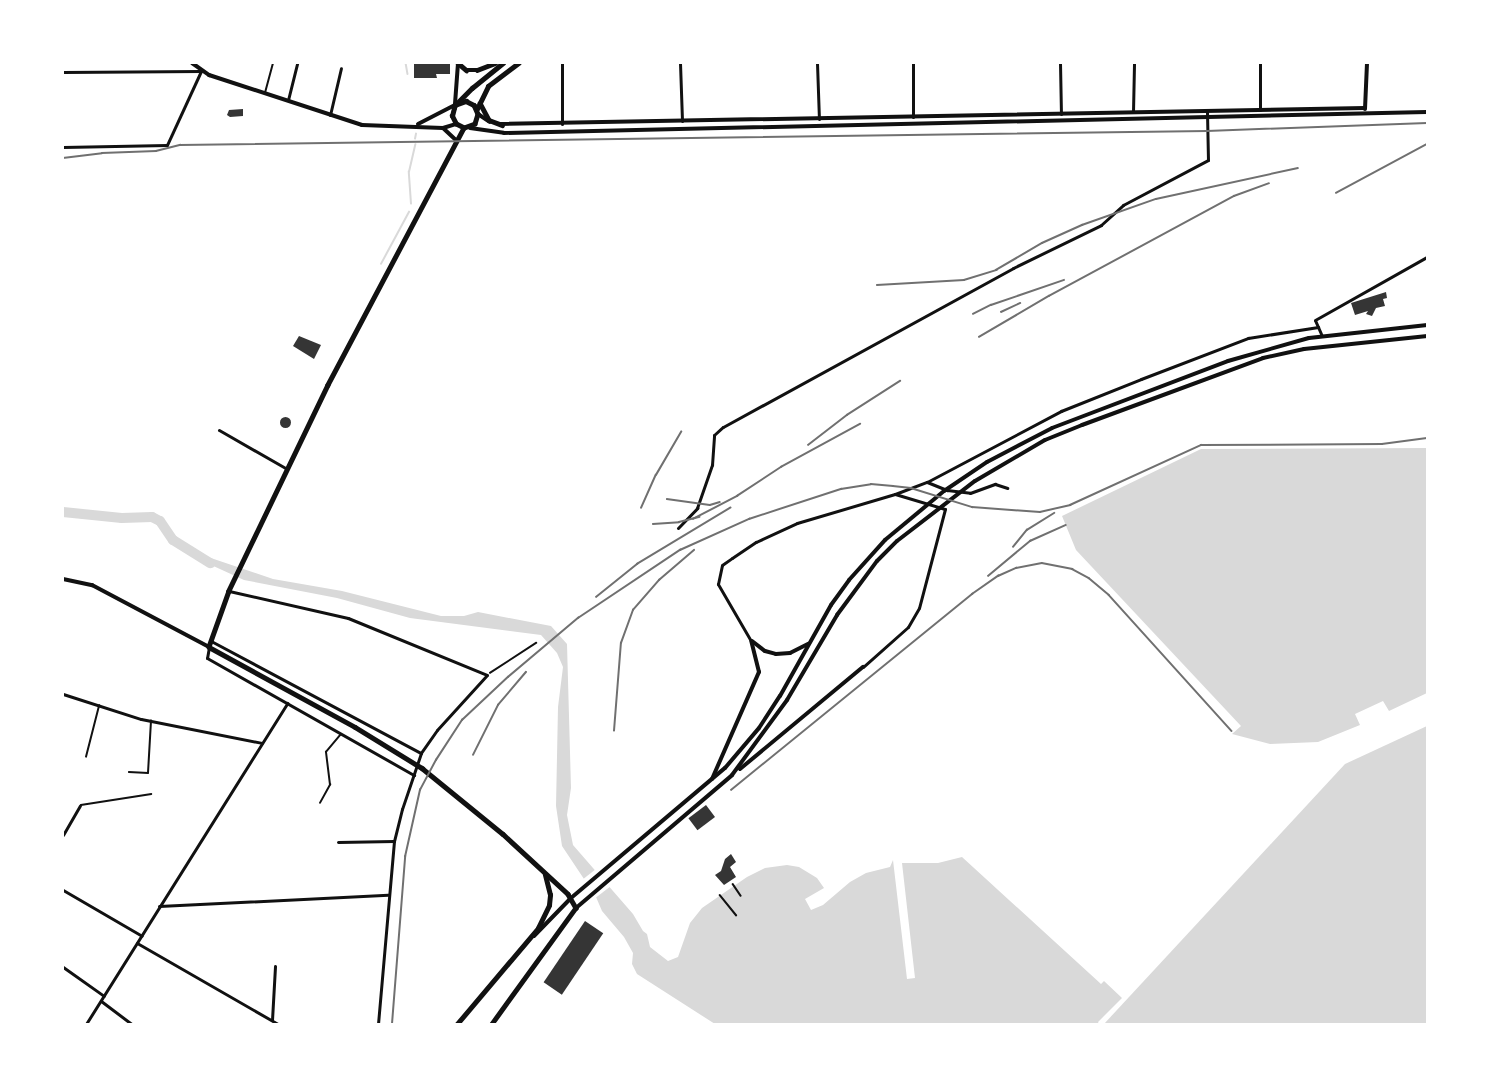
<!DOCTYPE html>
<html>
<head>
<meta charset="utf-8">
<style>
	body { margin:0 }
	#map { position:relative; width:1490px; height:1087px; overflow:hidden; background:#fff; font-family:Jost,sans-serif }
	div>[style] { position:absolute }
	[style*='--x'] { left:calc(var(--x)*1px); top:calc(var(--y)*1px); width:calc(var(--w)*1px); rotate:calc(var(--a)*1deg) }
	.water>* { inset:0; background:#d9d9d9 }
	.pier>* { inset:0; background:#fff }
	.stream>* { height:1.5px; margin:-0.75px; padding:0 0.75px; transform-origin:0.75px; border-radius:0.75px; background:#d9d9d9 }
	.river>* { height:10px; margin:-5px; padding:0 5px; transform-origin:5px; border-radius:5px; background:#d9d9d9 }
	.building>* { inset:0; background:#353535; transform-origin:0 0 }
	.round { border-radius:50% }
	.path>* { height:1.5px; margin:-0.75px; padding:0 0.75px; transform-origin:0.75px; border-radius:0.75px; background:#111 }
	.service>* { height:1.5px; margin:-0.75px; padding:0 0.75px; transform-origin:0.75px; border-radius:0.75px; background:#111 }
	.minor>* { height:3px; margin:-1.5px; padding:0 1.5px; transform-origin:1.5px; border-radius:1.5px; background:#111 }
	.tertiary>* { height:4px; margin:-2px; padding:0 2px; transform-origin:2px; border-radius:2px; background:#111 }
	.secondary>* { height:4px; margin:-2px; padding:0 2px; transform-origin:2px; border-radius:2px; background:#111 }
	.primary>* { height:4.5px; margin:-2.25px; padding:0 2.25px; transform-origin:2.25px; border-radius:2.25px; background:#111 }
	.rail>* { height:1.5px; margin:-0.75px; padding:0 0.75px; transform-origin:0.75px; border-radius:0.75px; background:#707070 }
	span { translate:-50% -50%; white-space:nowrap; text-align:center; line-height:1.15; -webkit-text-stroke:5px #fff; paint-order:stroke }
	.frame { position:absolute; inset:0; border:64px solid #fff; pointer-events:none }
</style>
</head>
<body>
<div id="map">
	<div class="water">
		<div style="clip-path:polygon(1427px 448px,1427px 693px,1389px 711px,1383px 701px,1355px 714px,1360px 725px,1318px 742px,1270px 744px,1232px 734px,1241px 726px,1076px 550px,1062px 516px,1201px 449px)"></div>
		<div style="clip-path:polygon(202px 555px,273px 579px,342px 591px,441px 616px,464px 616px,478px 612px,551px 626px,567px 644px,571px 788px,567px 815px,573px 845px,633px 914px,643px 931px,647px 934px,650px 947px,668px 961px,678px 957px,690px 923px,702px 908px,747px 877px,765px 868px,787px 865px,799px 867px,817px 878px,824px 888px,805px 899px,811px 910px,823px 905px,850px 882px,866px 873px,890px 867px,893px 860px,907px 979px,915px 978px,902px 863px,938px 863px,962px 857px,1101px 984px,1104px 981px,1122px 998px,1098px 1022px,1099px 1024px,715px 1024px,637px 974px,632px 964px,633px 953px,624px 937px,602px 911px,596px 897px,562px 846px,556px 806px,558px 707px,563px 667px,557px 653px,541px 635px,410px 618px,337px 598px,244px 580px,198px 559px)"></div>
		<div style="clip-path:polygon(1427px 726px,1427px 1024px,1104px 1024px,1345px 764px)"></div>
	</div>
	<div class="pier">
		<div style="clip-path:polygon(596px 869px,611px 886px,594px 899px,582px 880px)"></div>
	</div>
	<div class="stream">
		<div style="--x:406;--y:63;--w:11;--a:80"></div>
		<div style="--x:415;--y:139;--w:5;--a:-79"></div>
		<div style="--x:411;--y:204;--w:32;--a:-94"></div>
		<div style="--x:409;--y:172;--w:28;--a:-77"></div>
		<div style="--x:381;--y:264;--w:59;--a:-61.7"></div>
	</div>
	<div class="river">
		<div style="--x:63;--y:512;--w:59;--a:5.8"></div>
		<div style="--x:122;--y:518;--w:30;--a:-2"></div>
		<div style="--x:152;--y:517;--w:9;--a:27"></div>
		<div style="--x:160;--y:521;--w:23;--a:56"></div>
		<div style="--x:173;--y:540;--w:44;--a:31.9"></div>
	</div>
	<div class="building">
		<div style="clip-path:polygon(414px 63px,450px 63px,450px 74px,436px 74px,437px 78px,414px 78px)"></div>
		<div style="clip-path:polygon(243px 109px,243px 116px,230px 117px,227px 115px,229px 110px)"></div>
		<div style="clip-path:polygon(1386px 292px,1387px 298px,1383px 299px,1385px 306px,1376px 308px,1372px 316px,1366px 314px,1368px 311px,1355px 315px,1351px 303px)"></div>
		<div style="clip-path:polygon(299px 336px,321px 345px,314px 359px,293px 346px)"></div>
		<div class="round" style="left:279.5px;top:416.5px;width:11px;height:11px"></div>
		<div style="left:706px;top:805px;width:15px;height:22px;rotate:53deg"></div>
		<div style="clip-path:polygon(731px 854px,736px 862px,730px 867px,736px 877px,724px 885px,715px 875px,721px 871px,725px 859px)"></div>
		<div style="left:585px;top:921px;width:22px;height:74px;rotate:34deg"></div>
	</div>
	<div class="path">
		<div style="--x:490;--y:673;--w:55;--a:-33.1"></div>
		<div style="--x:733;--y:884;--w:14;--a:56"></div>
		<div style="--x:720;--y:895;--w:26;--a:51"></div>
	</div>
	<div class="service">
		<div style="--x:265;--y:93;--w:31;--a:-75"></div>
		<div style="--x:86;--y:757;--w:53;--a:-75.7"></div>
		<div style="--x:129;--y:772;--w:19;--a:3"></div>
		<div style="--x:148;--y:773;--w:52;--a:-86.7"></div>
		<div style="--x:320;--y:803;--w:21;--a:-61"></div>
		<div style="--x:330;--y:785;--w:33;--a:-97"></div>
		<div style="--x:326;--y:752;--w:23;--a:-50"></div>
		<div style="--x:81;--y:805;--w:71;--a:-8.9"></div>
	</div>
	<div class="minor">
		<div style="--x:562;--y:63;--w:61;--a:90"></div>
		<div style="--x:680;--y:63;--w:58;--a:88"></div>
		<div style="--x:817;--y:63;--w:56;--a:88"></div>
		<div style="--x:913;--y:63;--w:54;--a:90"></div>
		<div style="--x:1060;--y:63;--w:51;--a:88.9"></div>
		<div style="--x:1260;--y:63;--w:47;--a:90"></div>
		<div style="--x:63;--y:72;--w:138;--a:-0.4"></div>
		<div style="--x:201;--y:71;--w:81;--a:114.7"></div>
		<div style="--x:167;--y:145;--w:104;--a:178.9"></div>
		<div style="--x:288;--y:100;--w:38;--a:-76"></div>
		<div style="--x:1133;--y:112;--w:49;--a:-88.8"></div>
		<div style="--x:330;--y:115;--w:48;--a:-76.8"></div>
		<div style="--x:1322;--y:336;--w:17;--a:-114"></div>
		<div style="--x:1315;--y:320;--w:129;--a:-29.4"></div>
		<div style="--x:219;--y:430;--w:78;--a:29.8"></div>
		<div style="--x:927;--y:482;--w:22;--a:22"></div>
		<div style="--x:947;--y:490;--w:23;--a:7"></div>
		<div style="--x:970;--y:493;--w:27;--a:-20"></div>
		<div style="--x:995;--y:484;--w:13;--a:18"></div>
		<div style="--x:895;--y:494;--w:34;--a:-21"></div>
		<div style="--x:927;--y:482;--w:152;--a:-27.9"></div>
		<div style="--x:1061;--y:411;--w:86;--a:-21.8"></div>
		<div style="--x:1141;--y:379;--w:115;--a:-21"></div>
		<div style="--x:1248;--y:338;--w:71;--a:-8.9"></div>
		<div style="--x:678;--y:528;--w:28;--a:-46"></div>
		<div style="--x:697;--y:508;--w:46;--a:-70.8"></div>
		<div style="--x:712;--y:465;--w:30;--a:-86"></div>
		<div style="--x:714;--y:435;--w:12;--a:-42"></div>
		<div style="--x:723;--y:427;--w:331;--a:-28.7"></div>
		<div style="--x:1013;--y:268;--w:98;--a:-26"></div>
		<div style="--x:1101;--y:225;--w:30;--a:-42"></div>
		<div style="--x:1123;--y:205;--w:96;--a:-27.9"></div>
		<div style="--x:1208;--y:160;--w:49;--a:-91.2"></div>
		<div style="--x:229;--y:591;--w:122;--a:12.8"></div>
		<div style="--x:348;--y:618;--w:150;--a:22.3"></div>
		<div style="--x:487;--y:675;--w:74;--a:132.3"></div>
		<div style="--x:437;--y:730;--w:28;--a:125"></div>
		<div style="--x:421;--y:753;--w:59;--a:108.7"></div>
		<div style="--x:402;--y:809;--w:33;--a:104"></div>
		<div style="--x:394;--y:841;--w:184;--a:95"></div>
		<div style="--x:211;--y:641;--w:238;--a:28.1"></div>
		<div style="--x:751;--y:641;--w:66;--a:-120.1"></div>
		<div style="--x:718;--y:584;--w:19;--a:-78"></div>
		<div style="--x:722;--y:565;--w:12;--a:-35"></div>
		<div style="--x:732;--y:558;--w:29;--a:-34"></div>
		<div style="--x:756;--y:542;--w:45;--a:-24.9"></div>
		<div style="--x:797;--y:523;--w:102;--a:-16.5"></div>
		<div style="--x:895;--y:494;--w:52;--a:16.7"></div>
		<div style="--x:945;--y:509;--w:102;--a:104.7"></div>
		<div style="--x:919;--y:608;--w:22;--a:120"></div>
		<div style="--x:908;--y:627;--w:60;--a:138.4"></div>
		<div style="--x:209;--y:647;--w:11;--a:100"></div>
		<div style="--x:207;--y:658;--w:238;--a:29.5"></div>
		<div style="--x:63;--y:694;--w:82;--a:17.8"></div>
		<div style="--x:141;--y:719;--w:123;--a:11.2"></div>
		<div style="--x:63;--y:835;--w:34;--a:-60"></div>
		<div style="--x:338;--y:842;--w:56;--a:-1"></div>
		<div style="--x:63;--y:890;--w:91;--a:30.2"></div>
		<div style="--x:159;--y:906;--w:229;--a:-2.8"></div>
		<div style="--x:137;--y:943;--w:163;--a:29.9"></div>
		<div style="--x:63;--y:967;--w:50;--a:35.3"></div>
		<div style="--x:101;--y:1001;--w:39;--a:37"></div>
		<div style="--x:272;--y:1020;--w:54;--a:-86.8"></div>
		<div style="--x:86;--y:1024;--w:379;--a:-57.9"></div>
	</div>
	<div class="tertiary">
		<div style="--x:455;--y:104;--w:41;--a:-85.8"></div>
		<div style="--x:63;--y:579;--w:30;--a:12"></div>
		<div style="--x:92;--y:585;--w:132;--a:27.9"></div>
	</div>
	<div class="secondary">
		<div style="--x:192;--y:63;--w:21;--a:35"></div>
		<div style="--x:209;--y:75;--w:161;--a:18.1"></div>
		<div style="--x:362;--y:125;--w:81;--a:2.1"></div>
		<div style="--x:443;--y:128;--w:14;--a:-17"></div>
		<div style="--x:1365;--y:109;--w:46;--a:-87.5"></div>
		<div style="--x:478;--y:114;--w:14;--a:34"></div>
		<div style="--x:418;--y:124;--w:42;--a:-27.2"></div>
		<div style="--x:500;--y:124;--w:865;--a:-1.06"></div>
		<div style="--x:443;--y:128;--w:19;--a:43"></div>
		<div style="--x:470;--y:128;--w:34;--a:8"></div>
		<div style="--x:504;--y:133;--w:923;--a:-1.3"></div>
		<div style="--x:752;--y:641;--w:16;--a:38"></div>
		<div style="--x:765;--y:651;--w:11;--a:15"></div>
		<div style="--x:776;--y:654;--w:14;--a:-4"></div>
		<div style="--x:790;--y:653;--w:20;--a:-27"></div>
		<div style="--x:740;--y:769;--w:160;--a:-39.7"></div>
		<div style="--x:712;--y:779;--w:117;--a:-66.3"></div>
		<div style="--x:759;--y:672;--w:32;--a:-104"></div>
		<div style="--x:576;--y:908;--w:205;--a:-40.4"></div>
		<div style="--x:732;--y:775;--w:93;--a:-53.7"></div>
		<div style="--x:787;--y:700;--w:99;--a:-59.5"></div>
		<div style="--x:837;--y:615;--w:67;--a:-53.5"></div>
		<div style="--x:877;--y:561;--w:28;--a:-45"></div>
		<div style="--x:897;--y:541;--w:98;--a:-37.6"></div>
		<div style="--x:975;--y:481;--w:81;--a:-30.4"></div>
		<div style="--x:1045;--y:440;--w:40;--a:-22"></div>
		<div style="--x:1082;--y:425;--w:193;--a:-20.3"></div>
		<div style="--x:1263;--y:358;--w:42;--a:-12.4"></div>
		<div style="--x:1304;--y:349;--w:124;--a:-6"></div>
		<div style="--x:534;--y:936;--w:53;--a:-45.8"></div>
		<div style="--x:571;--y:898;--w:202;--a:-40.2"></div>
		<div style="--x:725;--y:768;--w:52;--a:-49.6"></div>
		<div style="--x:759;--y:728;--w:38;--a:-57"></div>
		<div style="--x:780;--y:696;--w:104;--a:-60.7"></div>
		<div style="--x:831;--y:605;--w:31;--a:-54"></div>
		<div style="--x:849;--y:580;--w:54;--a:-48"></div>
		<div style="--x:885;--y:540;--w:77;--a:-39.7"></div>
		<div style="--x:944;--y:491;--w:52;--a:-34"></div>
		<div style="--x:987;--y:462;--w:73;--a:-27.6"></div>
		<div style="--x:1052;--y:428;--w:188;--a:-20.8"></div>
		<div style="--x:1228;--y:361;--w:84;--a:-15.9"></div>
		<div style="--x:1309;--y:338;--w:119;--a:-6.3"></div>
	</div>
	<div class="primary">
		<div style="--x:458;--y:63;--w:11;--a:41"></div>
		<div style="--x:466;--y:70;--w:11;--a:0"></div>
		<div style="--x:477;--y:70;--w:19;--a:-21"></div>
		<div style="--x:480;--y:103;--w:19;--a:62"></div>
		<div style="--x:489;--y:120;--w:14;--a:21"></div>
		<div style="--x:455;--y:105;--w:12;--a:-20"></div>
		<div style="--x:466;--y:101;--w:9;--a:27"></div>
		<div style="--x:474;--y:105;--w:10;--a:66"></div>
		<div style="--x:478;--y:114;--w:10;--a:107"></div>
		<div style="--x:475;--y:124;--w:12;--a:160"></div>
		<div style="--x:464;--y:128;--w:9;--a:-153"></div>
		<div style="--x:456;--y:124;--w:9;--a:-117"></div>
		<div style="--x:452;--y:116;--w:8;--a:-76"></div>
		<div style="--x:454;--y:108;--w:3;--a:-72"></div>
		<div style="--x:455;--y:105;--w:24;--a:-45"></div>
		<div style="--x:472;--y:88;--w:40;--a:-39"></div>
		<div style="--x:477;--y:109;--w:25;--a:-64"></div>
		<div style="--x:488;--y:86;--w:38;--a:-37"></div>
		<div style="--x:464;--y:128;--w:291;--a:117.9"></div>
		<div style="--x:328;--y:385;--w:229;--a:115.7"></div>
		<div style="--x:229;--y:591;--w:59;--a:109.7"></div>
		<div style="--x:209;--y:647;--w:166;--a:28.7"></div>
		<div style="--x:355;--y:727;--w:79;--a:31.5"></div>
		<div style="--x:422;--y:768;--w:104;--a:39.2"></div>
		<div style="--x:503;--y:834;--w:88;--a:42.7"></div>
		<div style="--x:568;--y:894;--w:16;--a:60"></div>
		<div style="--x:576;--y:908;--w:143;--a:125.9"></div>
		<div style="--x:457;--y:1024;--w:126;--a:-49.8"></div>
		<div style="--x:538;--y:928;--w:25;--a:-64"></div>
		<div style="--x:549;--y:905;--w:10;--a:-84"></div>
		<div style="--x:550;--y:895;--w:21;--a:-104"></div>
	</div>
	<div class="rail">
		<div style="--x:63;--y:158;--w:39;--a:-7"></div>
		<div style="--x:102;--y:153;--w:54;--a:-2.1"></div>
		<div style="--x:156;--y:151;--w:25;--a:-14"></div>
		<div style="--x:180;--y:145;--w:1027;--a:-0.78"></div>
		<div style="--x:1207;--y:131;--w:220;--a:-2.1"></div>
		<div style="--x:1336;--y:193;--w:103;--a:-28.3"></div>
		<div style="--x:877;--y:285;--w:87;--a:-3.3"></div>
		<div style="--x:964;--y:280;--w:34;--a:-17"></div>
		<div style="--x:996;--y:270;--w:53;--a:-30.4"></div>
		<div style="--x:1042;--y:243;--w:44;--a:-24.2"></div>
		<div style="--x:1082;--y:225;--w:78;--a:-19.4"></div>
		<div style="--x:1156;--y:199;--w:145;--a:-12.3"></div>
		<div style="--x:1001;--y:312;--w:21;--a:-25"></div>
		<div style="--x:973;--y:314;--w:20;--a:-27"></div>
		<div style="--x:991;--y:305;--w:77;--a:-18.9"></div>
		<div style="--x:979;--y:337;--w:81;--a:-30.4"></div>
		<div style="--x:1049;--y:296;--w:210;--a:-28.4"></div>
		<div style="--x:1234;--y:196;--w:37;--a:-20"></div>
		<div style="--x:808;--y:445;--w:49;--a:-37.6"></div>
		<div style="--x:847;--y:415;--w:63;--a:-32.7"></div>
		<div style="--x:667;--y:499;--w:43;--a:7.9"></div>
		<div style="--x:710;--y:505;--w:10;--a:-17"></div>
		<div style="--x:641;--y:508;--w:36;--a:-66"></div>
		<div style="--x:656;--y:475;--w:50;--a:-59.8"></div>
		<div style="--x:693;--y:519;--w:50;--a:-27.6"></div>
		<div style="--x:737;--y:496;--w:53;--a:-33.4"></div>
		<div style="--x:781;--y:467;--w:90;--a:-28.6"></div>
		<div style="--x:653;--y:524;--w:26;--a:-4"></div>
		<div style="--x:679;--y:522;--w:21;--a:-14"></div>
		<div style="--x:1013;--y:547;--w:22;--a:-51"></div>
		<div style="--x:1027;--y:530;--w:32;--a:-32"></div>
		<div style="--x:988;--y:576;--w:55;--a:-39.8"></div>
		<div style="--x:1030;--y:541;--w:39;--a:-24"></div>
		<div style="--x:596;--y:597;--w:53;--a:-38.8"></div>
		<div style="--x:637;--y:564;--w:109;--a:-31.1"></div>
		<div style="--x:614;--y:731;--w:88;--a:-85.5"></div>
		<div style="--x:621;--y:643;--w:35;--a:-70"></div>
		<div style="--x:633;--y:610;--w:40;--a:-49"></div>
		<div style="--x:659;--y:580;--w:46;--a:-40.6"></div>
		<div style="--x:473;--y:755;--w:56;--a:-63.4"></div>
		<div style="--x:498;--y:705;--w:43;--a:-49.7"></div>
		<div style="--x:731;--y:790;--w:311;--a:-39.1"></div>
		<div style="--x:972;--y:594;--w:32;--a:-35"></div>
		<div style="--x:998;--y:576;--w:20;--a:-24"></div>
		<div style="--x:1016;--y:568;--w:26;--a:-11"></div>
		<div style="--x:1042;--y:563;--w:31;--a:11"></div>
		<div style="--x:1072;--y:569;--w:19;--a:28"></div>
		<div style="--x:1089;--y:578;--w:26;--a:40"></div>
		<div style="--x:1109;--y:595;--w:183;--a:47.9"></div>
		<div style="--x:392;--y:1024;--w:168;--a:-85.5"></div>
		<div style="--x:405;--y:857;--w:69;--a:-77.4"></div>
		<div style="--x:420;--y:790;--w:34;--a:-62"></div>
		<div style="--x:436;--y:760;--w:48;--a:-57"></div>
		<div style="--x:462;--y:720;--w:63;--a:-43.1"></div>
		<div style="--x:508;--y:677;--w:92;--a:-40.1"></div>
		<div style="--x:578;--y:618;--w:123;--a:-33.7"></div>
		<div style="--x:680;--y:550;--w:76;--a:-24.2"></div>
		<div style="--x:749;--y:519;--w:97;--a:-18.1"></div>
		<div style="--x:841;--y:489;--w:30;--a:-9"></div>
		<div style="--x:871;--y:484;--w:22;--a:5"></div>
		<div style="--x:893;--y:486;--w:18;--a:6"></div>
		<div style="--x:911;--y:488;--w:64;--a:17.3"></div>
		<div style="--x:972;--y:507;--w:68;--a:4.2"></div>
		<div style="--x:1040;--y:512;--w:31;--a:-13"></div>
		<div style="--x:1070;--y:505;--w:144;--a:-24.6"></div>
		<div style="--x:1201;--y:445;--w:181;--a:-0.3"></div>
		<div style="--x:1382;--y:444;--w:45;--a:-7.6"></div>
	</div>
	<div class="frame"></div>
</div>
</body>
</html>
